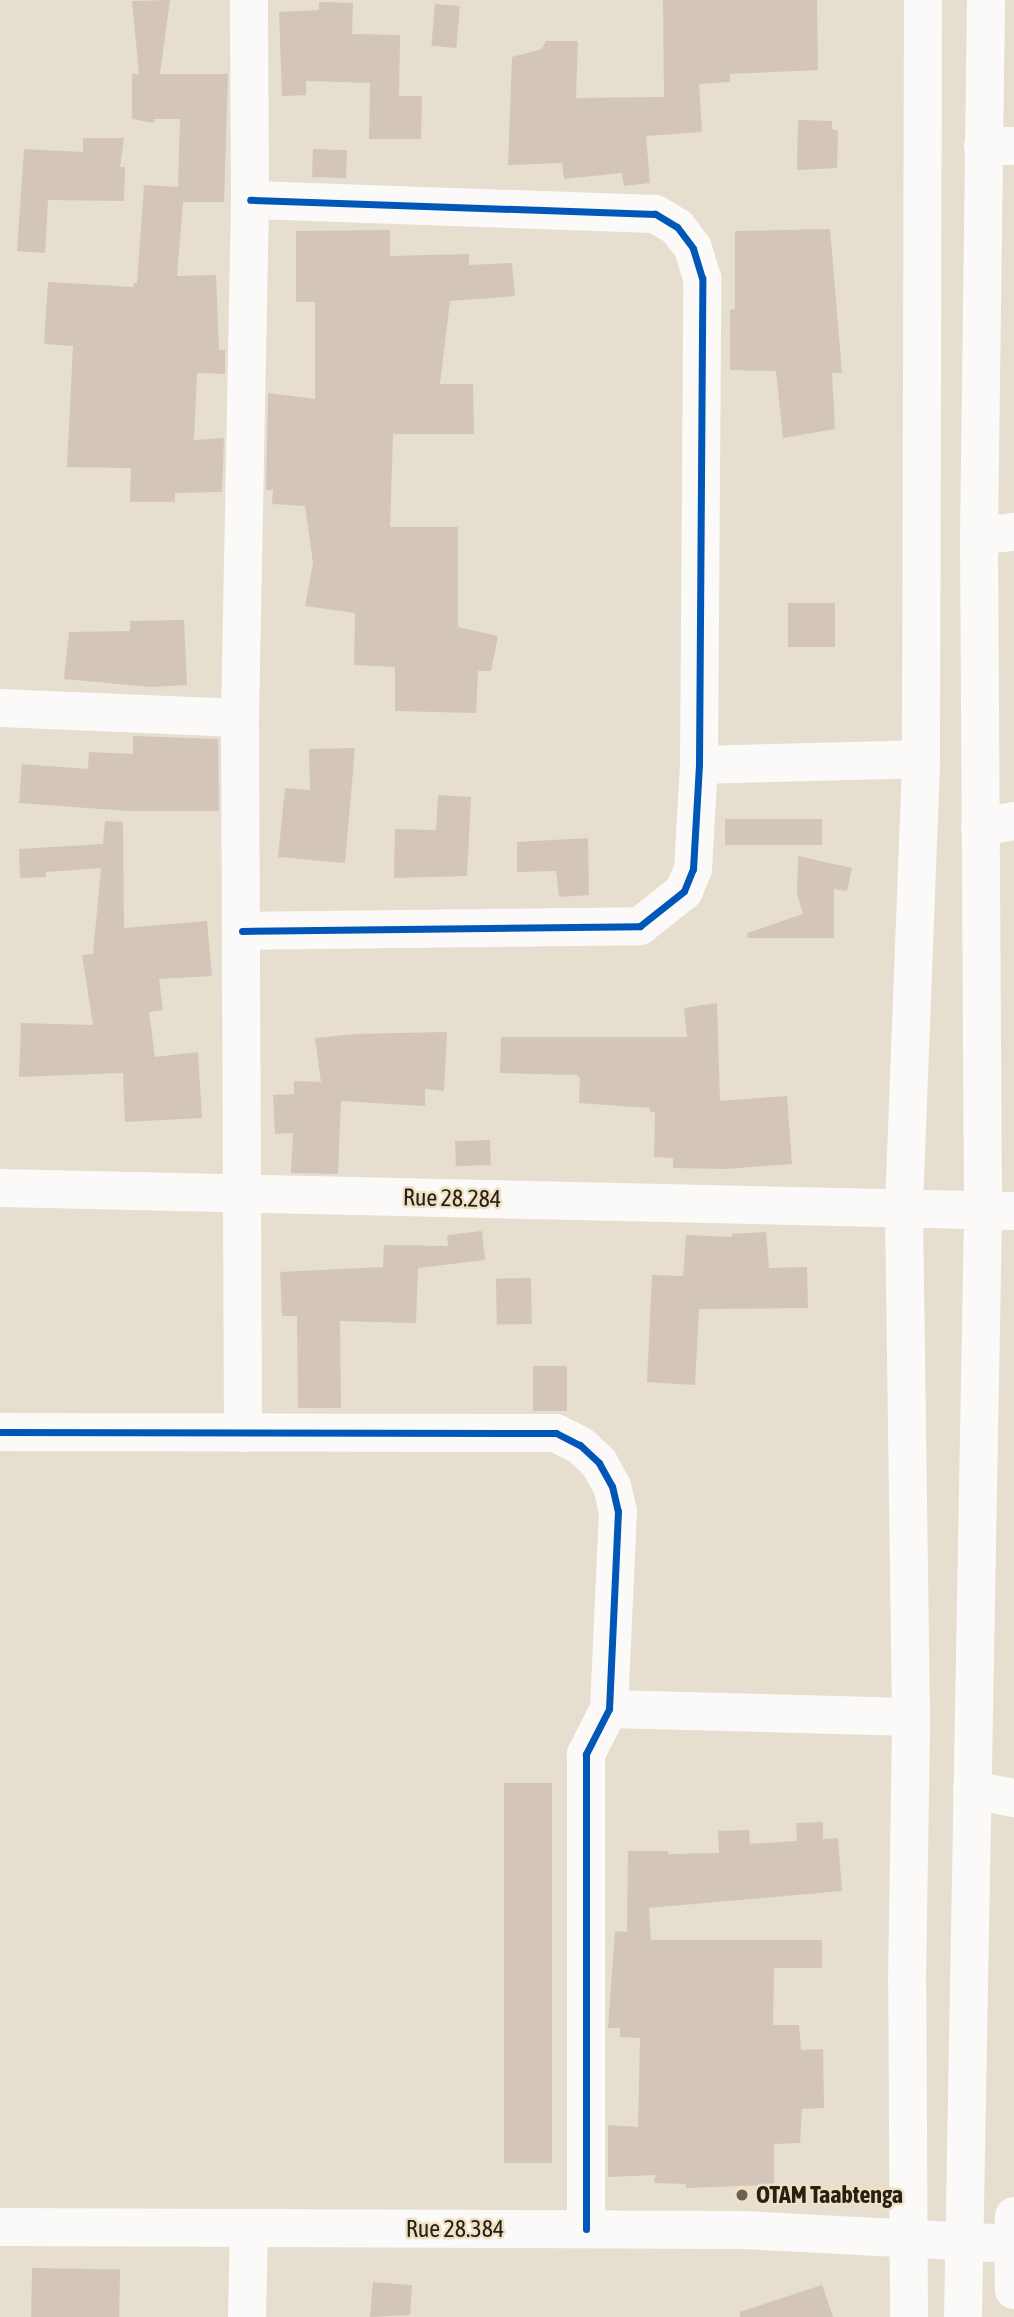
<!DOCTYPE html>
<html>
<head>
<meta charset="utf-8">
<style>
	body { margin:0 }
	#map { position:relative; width:1014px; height:2317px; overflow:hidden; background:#e6dece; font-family:"Asap Condensed",sans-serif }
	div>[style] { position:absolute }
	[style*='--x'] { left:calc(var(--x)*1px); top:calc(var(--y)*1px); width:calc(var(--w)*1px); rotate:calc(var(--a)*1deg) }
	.building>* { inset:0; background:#d4c5ba; transform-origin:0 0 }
	.minor>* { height:38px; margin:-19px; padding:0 19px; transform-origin:19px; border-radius:19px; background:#fbfaf8 }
	.major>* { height:38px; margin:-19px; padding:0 19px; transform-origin:19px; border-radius:19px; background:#fbfaf8 }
	.cycleway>* { height:7px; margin:-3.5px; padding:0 3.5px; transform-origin:3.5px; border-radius:3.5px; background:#0057b8 }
	.dots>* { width:19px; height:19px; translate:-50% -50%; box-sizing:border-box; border:4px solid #f1e1c4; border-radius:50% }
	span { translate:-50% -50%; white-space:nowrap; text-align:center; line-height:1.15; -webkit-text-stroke:5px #f1e1c4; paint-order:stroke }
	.street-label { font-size:24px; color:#262015 }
	.poi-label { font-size:24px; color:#262015; font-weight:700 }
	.left { translate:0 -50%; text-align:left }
</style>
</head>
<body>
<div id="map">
	<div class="building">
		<div style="clip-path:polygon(170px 0,160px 74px,228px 74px,224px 202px,183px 202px,177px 276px,216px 275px,219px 350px,225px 350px,225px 374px,197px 373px,194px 440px,224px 438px,222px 492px,175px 493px,175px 502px,130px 502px,131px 468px,67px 467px,73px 346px,44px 344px,48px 282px,133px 287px,134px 283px,137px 283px,144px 185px,178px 187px,180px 119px,154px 119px,154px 123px,132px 119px,132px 74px,139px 74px,132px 1px)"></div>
		<div style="clip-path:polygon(663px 0,817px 0,818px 70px,730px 74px,730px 82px,699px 84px,702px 132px,646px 136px,650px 183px,624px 186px,622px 173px,564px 179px,562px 163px,508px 165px,512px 57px,542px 49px,546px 41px,578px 41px,576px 98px,664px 97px)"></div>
		<div style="clip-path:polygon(319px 2px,353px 3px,352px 34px,400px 35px,399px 96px,422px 96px,421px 139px,369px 139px,370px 83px,306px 81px,306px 95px,282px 96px,279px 12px,319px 10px)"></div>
		<div style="left:435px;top:4px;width:25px;height:42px;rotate:5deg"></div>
		<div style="clip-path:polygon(798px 120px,832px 121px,832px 129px,838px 131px,837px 168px,797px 170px)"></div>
		<div style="clip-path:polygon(83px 138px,124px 138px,120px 167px,125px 167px,124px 201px,48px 200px,45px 253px,17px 251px,24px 149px,83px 152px)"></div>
		<div style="left:313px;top:149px;width:34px;height:28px;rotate:2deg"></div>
		<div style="clip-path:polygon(830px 229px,842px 373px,832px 373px,835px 429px,783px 438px,776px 371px,730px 370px,730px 310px,735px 309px,735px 231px)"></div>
		<div style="clip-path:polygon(390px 230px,390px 256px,469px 254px,469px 265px,512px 263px,515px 296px,450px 301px,440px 384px,473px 384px,474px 434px,393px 434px,390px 527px,458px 527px,458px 627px,498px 636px,491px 671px,478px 671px,476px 713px,395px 711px,395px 667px,354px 665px,355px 613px,305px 606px,313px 563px,305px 506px,272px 504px,273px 490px,266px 490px,268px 393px,315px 399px,315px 302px,296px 302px,296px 231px)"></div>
		<div style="left:788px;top:603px;width:47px;height:44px"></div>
		<div style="clip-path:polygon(184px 620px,187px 685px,150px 687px,64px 679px,69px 632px,130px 631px,130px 621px)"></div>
		<div style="clip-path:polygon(133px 736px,218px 739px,219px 811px,128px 811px,19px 803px,22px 764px,88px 769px,89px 752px,133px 754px)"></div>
		<div style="clip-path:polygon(355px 748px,345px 863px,278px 857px,285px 788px,310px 790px,309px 749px)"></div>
		<div style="clip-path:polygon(438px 795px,471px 797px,467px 876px,394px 878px,395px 829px,436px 830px)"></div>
		<div style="left:725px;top:819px;width:97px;height:26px"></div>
		<div style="clip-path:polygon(105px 821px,123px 822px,124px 928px,207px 921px,212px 976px,159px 979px,163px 1010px,149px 1012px,155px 1057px,198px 1052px,202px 1118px,125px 1122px,123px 1073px,19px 1077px,21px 1023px,93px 1025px,82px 955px,93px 954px,101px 868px,46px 872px,46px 877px,20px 878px,19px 849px,103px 844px)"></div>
		<div style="clip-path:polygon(588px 838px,589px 895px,559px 897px,556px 871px,517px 872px,517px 842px)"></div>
		<div style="clip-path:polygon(798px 856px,852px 868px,847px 891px,834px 889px,834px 938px,748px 938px,747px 933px,803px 914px,797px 894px)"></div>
		<div style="clip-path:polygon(717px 1003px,720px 1101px,787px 1096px,792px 1164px,725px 1169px,673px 1168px,673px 1158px,654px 1157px,655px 1112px,650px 1112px,650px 1108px,579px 1103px,580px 1078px,577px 1075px,500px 1073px,501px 1037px,687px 1037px,684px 1008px)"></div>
		<div style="clip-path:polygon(447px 1032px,444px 1091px,425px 1089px,425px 1106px,341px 1101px,338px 1174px,291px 1173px,293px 1133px,275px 1134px,273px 1095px,294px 1094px,294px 1081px,321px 1082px,315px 1038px,355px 1034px)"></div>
		<div style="left:490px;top:1140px;width:25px;height:35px;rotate:88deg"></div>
		<div style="clip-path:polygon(482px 1231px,485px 1260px,418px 1268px,416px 1323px,340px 1321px,341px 1408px,298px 1408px,297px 1316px,282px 1316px,280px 1272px,383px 1267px,384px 1245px,448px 1246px,447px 1235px)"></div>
		<div style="clip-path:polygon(766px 1232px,769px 1268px,807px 1267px,808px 1308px,699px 1309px,695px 1385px,647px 1382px,652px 1275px,683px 1276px,686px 1235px,732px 1237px,732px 1234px)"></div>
		<div style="left:531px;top:1278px;width:46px;height:35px;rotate:89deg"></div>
		<div style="left:533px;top:1366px;width:34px;height:45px"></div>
		<div style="left:552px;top:1783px;width:380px;height:48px;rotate:90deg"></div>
		<div style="clip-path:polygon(823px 1822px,823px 1839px,838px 1838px,842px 1891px,649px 1908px,651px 1940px,822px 1940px,822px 1968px,774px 1968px,773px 2025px,799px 2025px,801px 2050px,823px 2049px,824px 2108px,802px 2109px,800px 2143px,774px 2144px,774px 2185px,686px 2188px,686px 2184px,654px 2183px,656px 2175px,608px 2177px,608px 2125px,638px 2127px,640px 2038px,620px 2037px,620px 2028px,608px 2028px,615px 1931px,627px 1932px,628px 1851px,668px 1851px,668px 1854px,719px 1853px,718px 1831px,749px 1830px,750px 1844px,797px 1841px,796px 1823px)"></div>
		<div style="left:32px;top:2268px;width:88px;height:49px;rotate:1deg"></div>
		<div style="clip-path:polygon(373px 2282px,412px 2285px,410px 2315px,370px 2317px)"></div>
		<div style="clip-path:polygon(822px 2285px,833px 2317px,740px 2317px,740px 2312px)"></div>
	</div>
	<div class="minor">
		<div style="--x:983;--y:146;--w:31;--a:0"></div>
		<div style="--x:979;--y:536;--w:35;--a:-7"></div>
		<div style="--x:0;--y:708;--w:240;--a:2.4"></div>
		<div style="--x:699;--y:765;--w:222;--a:-1.5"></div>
		<div style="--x:980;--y:827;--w:35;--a:-10"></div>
		<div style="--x:242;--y:931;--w:398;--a:-0.7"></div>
		<div style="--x:640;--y:926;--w:56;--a:-38.5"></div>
		<div style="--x:684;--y:891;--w:24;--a:-68"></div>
		<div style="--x:693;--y:869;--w:104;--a:-86.7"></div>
		<div style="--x:699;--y:765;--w:487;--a:-89.6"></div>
		<div style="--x:702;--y:278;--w:31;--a:-107"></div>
		<div style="--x:693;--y:248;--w:26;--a:-127"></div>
		<div style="--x:677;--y:227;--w:26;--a:-149"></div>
		<div style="--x:655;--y:214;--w:405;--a:-178"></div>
		<div style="--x:0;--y:1188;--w:1014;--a:1.3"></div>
		<div style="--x:0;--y:1432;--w:556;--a:0.1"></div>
		<div style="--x:556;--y:1433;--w:27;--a:27"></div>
		<div style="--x:580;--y:1445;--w:26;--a:43"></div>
		<div style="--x:599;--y:1463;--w:26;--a:61"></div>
		<div style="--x:612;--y:1486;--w:26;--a:77"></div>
		<div style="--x:618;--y:1511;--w:198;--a:92.6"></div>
		<div style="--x:609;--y:1709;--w:51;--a:117.1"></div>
		<div style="--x:586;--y:1754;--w:475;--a:90"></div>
		<div style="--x:243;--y:1433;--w:715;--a:-90.24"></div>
		<div style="--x:240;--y:718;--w:518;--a:-88.89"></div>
		<div style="--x:250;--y:200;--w:200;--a:-90.3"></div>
		<div style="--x:609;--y:1709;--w:302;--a:1.5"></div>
		<div style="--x:972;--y:1790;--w:43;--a:10.8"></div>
		<div style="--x:0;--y:2227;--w:744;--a:0.23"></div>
		<div style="--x:744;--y:2230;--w:269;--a:3"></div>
		<div style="--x:1013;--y:2244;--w:28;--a:-88"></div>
		<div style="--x:1013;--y:2244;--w:46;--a:88.8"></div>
		<div style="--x:247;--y:2317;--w:87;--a:-88.7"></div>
	</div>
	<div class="major">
		<div style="--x:909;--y:2317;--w:334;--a:-90.3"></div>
		<div style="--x:907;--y:1983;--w:266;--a:-89.1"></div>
		<div style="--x:911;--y:1717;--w:510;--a:-90.79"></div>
		<div style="--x:904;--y:1207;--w:448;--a:-87.8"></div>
		<div style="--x:921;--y:759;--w:759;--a:-89.85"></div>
		<div style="--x:963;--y:2317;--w:1106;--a:-88.96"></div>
		<div style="--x:983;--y:1211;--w:675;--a:-90.34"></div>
		<div style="--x:979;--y:536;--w:536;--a:-89.25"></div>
	</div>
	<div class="cycleway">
		<div style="--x:242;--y:931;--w:398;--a:-0.7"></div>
		<div style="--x:640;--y:926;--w:56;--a:-38.5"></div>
		<div style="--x:684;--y:891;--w:24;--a:-68"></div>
		<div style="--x:693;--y:869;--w:104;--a:-86.7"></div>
		<div style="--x:699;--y:765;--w:487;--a:-89.6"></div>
		<div style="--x:702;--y:278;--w:31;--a:-107"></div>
		<div style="--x:693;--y:248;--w:26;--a:-127"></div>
		<div style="--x:677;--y:227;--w:26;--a:-149"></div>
		<div style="--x:655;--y:214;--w:405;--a:-178"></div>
		<div style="--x:0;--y:1432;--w:556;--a:0.1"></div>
		<div style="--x:556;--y:1433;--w:27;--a:27"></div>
		<div style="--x:580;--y:1445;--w:26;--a:43"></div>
		<div style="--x:599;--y:1463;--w:26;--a:61"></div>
		<div style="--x:612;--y:1486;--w:26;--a:77"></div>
		<div style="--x:618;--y:1511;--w:198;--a:92.6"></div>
		<div style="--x:609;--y:1709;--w:51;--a:117.1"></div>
		<div style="--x:586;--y:1754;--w:475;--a:90"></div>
	</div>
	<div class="dots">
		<div style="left:742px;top:2195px;background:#696256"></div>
	</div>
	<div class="street-label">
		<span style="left:452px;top:1198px;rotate:1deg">Rue 28.284</span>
		<span style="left:455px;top:2229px">Rue 28.384</span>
	</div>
	<div class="poi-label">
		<span class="left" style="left:756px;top:2195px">OTAM Taabtenga</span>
	</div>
</div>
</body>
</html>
